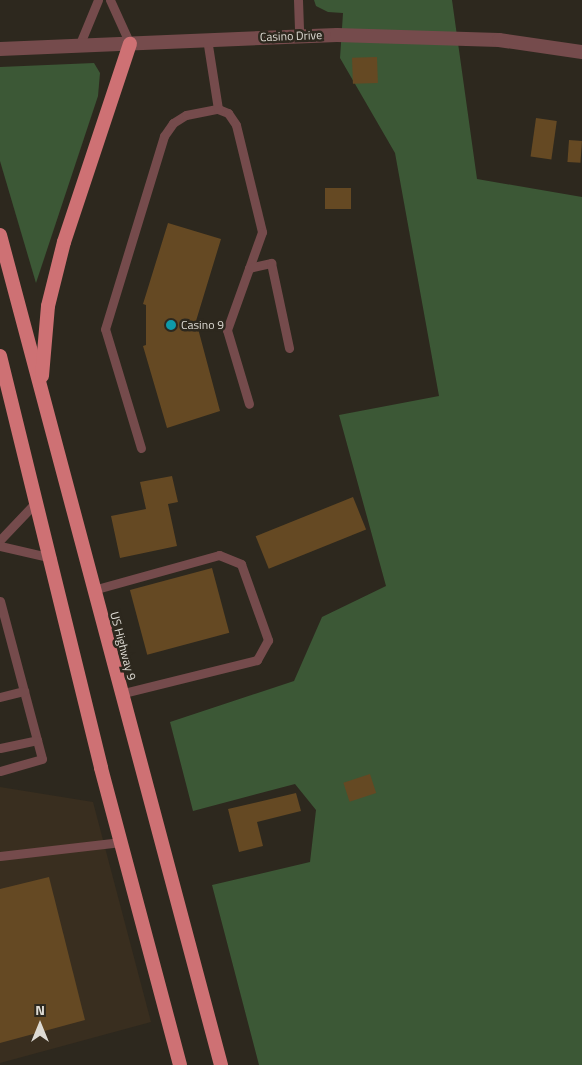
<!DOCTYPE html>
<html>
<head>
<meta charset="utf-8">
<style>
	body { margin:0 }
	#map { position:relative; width:582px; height:1065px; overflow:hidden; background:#2d281e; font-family:"Titillium Web",sans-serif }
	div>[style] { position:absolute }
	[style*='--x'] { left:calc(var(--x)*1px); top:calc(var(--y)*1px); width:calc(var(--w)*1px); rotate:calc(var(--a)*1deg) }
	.commercial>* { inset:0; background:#392e1f }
	.green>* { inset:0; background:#3c5836 }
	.building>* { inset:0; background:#654923; transform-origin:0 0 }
	.service>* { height:9px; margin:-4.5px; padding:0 4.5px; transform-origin:4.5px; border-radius:4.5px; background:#754b4c }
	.tertiary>* { height:14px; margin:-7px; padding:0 7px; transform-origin:7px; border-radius:7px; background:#754b4c }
	.trunk>* { height:14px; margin:-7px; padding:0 7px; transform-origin:7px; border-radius:7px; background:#ce7174 }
	.dots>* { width:14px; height:14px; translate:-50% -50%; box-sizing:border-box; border:2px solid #2d281e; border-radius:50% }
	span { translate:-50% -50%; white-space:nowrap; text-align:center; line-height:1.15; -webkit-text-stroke:5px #2d281e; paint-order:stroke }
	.street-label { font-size:12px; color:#dddad3 }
	.poi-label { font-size:12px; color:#dddad3 }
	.left { translate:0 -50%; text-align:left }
	.north { position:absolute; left:15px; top:1000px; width:50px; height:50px; -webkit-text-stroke:4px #2d281e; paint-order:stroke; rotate:0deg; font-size:14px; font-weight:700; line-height:20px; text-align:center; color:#dddad3 }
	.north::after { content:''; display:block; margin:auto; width:18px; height:22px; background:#dddad3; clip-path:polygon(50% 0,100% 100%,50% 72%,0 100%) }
</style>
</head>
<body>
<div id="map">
	<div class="commercial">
		<div style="clip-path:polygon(0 787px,93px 802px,151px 1022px,0 1063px)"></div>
	</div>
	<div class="green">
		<div style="clip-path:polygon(314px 0,452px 0,477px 179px,582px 197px,582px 1065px,259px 1065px,212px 885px,310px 862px,316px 810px,295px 784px,193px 811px,170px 722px,294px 681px,322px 617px,386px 586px,339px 415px,439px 396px,395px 153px,340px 58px,343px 13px,328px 12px,316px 6px)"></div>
		<div style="clip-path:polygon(94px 63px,100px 73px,98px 96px,36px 283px,0 161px,0 67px)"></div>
	</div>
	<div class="building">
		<div style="left:377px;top:57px;width:26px;height:25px;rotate:88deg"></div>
		<div style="left:536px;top:118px;width:21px;height:39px;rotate:8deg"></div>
		<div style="left:569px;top:140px;width:13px;height:22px;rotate:4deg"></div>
		<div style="left:325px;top:188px;width:26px;height:21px"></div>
		<div style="clip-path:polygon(168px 223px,221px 239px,196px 321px,220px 411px,167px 428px,143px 346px,146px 345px,146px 305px,143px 304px)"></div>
		<div style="clip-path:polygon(172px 476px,178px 502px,168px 504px,177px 546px,120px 558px,111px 516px,146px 509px,140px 482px)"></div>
		<div style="left:353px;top:497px;width:35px;height:105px;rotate:68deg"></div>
		<div style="left:212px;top:568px;width:67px;height:85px;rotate:75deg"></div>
		<div style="left:370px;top:774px;width:20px;height:28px;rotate:72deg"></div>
		<div style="clip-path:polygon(296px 793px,301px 811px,257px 822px,263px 846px,239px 852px,228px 809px)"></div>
		<div style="clip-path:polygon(49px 877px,85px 1020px,0 1043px,0 889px)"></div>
	</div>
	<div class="service">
		<div style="--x:110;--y:0;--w:48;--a:65.6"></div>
		<div style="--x:298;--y:0;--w:36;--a:88"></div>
		<div style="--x:79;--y:46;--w:50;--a:-67.6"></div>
		<div style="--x:218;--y:109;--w:11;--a:22"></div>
		<div style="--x:228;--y:113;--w:14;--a:56"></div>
		<div style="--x:236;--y:125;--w:110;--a:76.3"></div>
		<div style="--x:262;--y:232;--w:104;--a:109.7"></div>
		<div style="--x:227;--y:330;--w:77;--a:73.4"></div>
		<div style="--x:249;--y:268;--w:23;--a:-13"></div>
		<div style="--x:271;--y:263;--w:87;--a:78"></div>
		<div style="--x:141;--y:448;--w:124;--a:-106.8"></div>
		<div style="--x:105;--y:329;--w:202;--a:-73"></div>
		<div style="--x:164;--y:136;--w:16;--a:-55"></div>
		<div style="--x:173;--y:123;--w:15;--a:-32"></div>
		<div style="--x:186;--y:115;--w:33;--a:-11"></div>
		<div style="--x:218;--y:109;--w:71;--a:-98.9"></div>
		<div style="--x:0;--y:540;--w:54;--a:-46.5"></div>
		<div style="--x:0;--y:546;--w:53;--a:13"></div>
		<div style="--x:93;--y:590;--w:131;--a:-15.5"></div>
		<div style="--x:219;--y:555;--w:24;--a:22"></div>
		<div style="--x:241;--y:564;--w:81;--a:70.4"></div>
		<div style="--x:268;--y:640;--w:23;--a:119"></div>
		<div style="--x:257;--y:660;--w:141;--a:166.1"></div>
		<div style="--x:0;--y:601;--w:163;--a:75.1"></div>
		<div style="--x:42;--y:759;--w:44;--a:164.1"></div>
		<div style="--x:0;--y:697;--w:25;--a:-14"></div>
		<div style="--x:0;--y:748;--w:38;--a:-12"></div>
		<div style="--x:0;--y:856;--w:122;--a:-6.6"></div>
	</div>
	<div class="tertiary">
		<div style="--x:0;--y:49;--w:337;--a:-2.4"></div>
		<div style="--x:337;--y:35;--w:162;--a:1.8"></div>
		<div style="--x:499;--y:40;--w:84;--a:8.2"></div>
	</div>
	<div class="trunk">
		<div style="--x:0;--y:235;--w:859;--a:75.09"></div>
		<div style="--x:0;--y:356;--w:424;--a:76.2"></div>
		<div style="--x:101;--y:768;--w:307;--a:75.1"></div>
		<div style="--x:42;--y:376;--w:70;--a:-85.1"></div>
		<div style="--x:48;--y:306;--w:66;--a:-76"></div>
		<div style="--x:64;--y:242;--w:209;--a:-71.6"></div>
	</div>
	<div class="dots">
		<div style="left:171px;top:325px;background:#0f9aa8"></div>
	</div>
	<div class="street-label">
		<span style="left:291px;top:36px;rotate:-2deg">Casino Drive</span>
		<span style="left:123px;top:646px;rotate:75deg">US Highway 9</span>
	</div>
	<div class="poi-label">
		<span class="left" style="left:181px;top:325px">Casino 9</span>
	</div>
	<div class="north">N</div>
</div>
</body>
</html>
